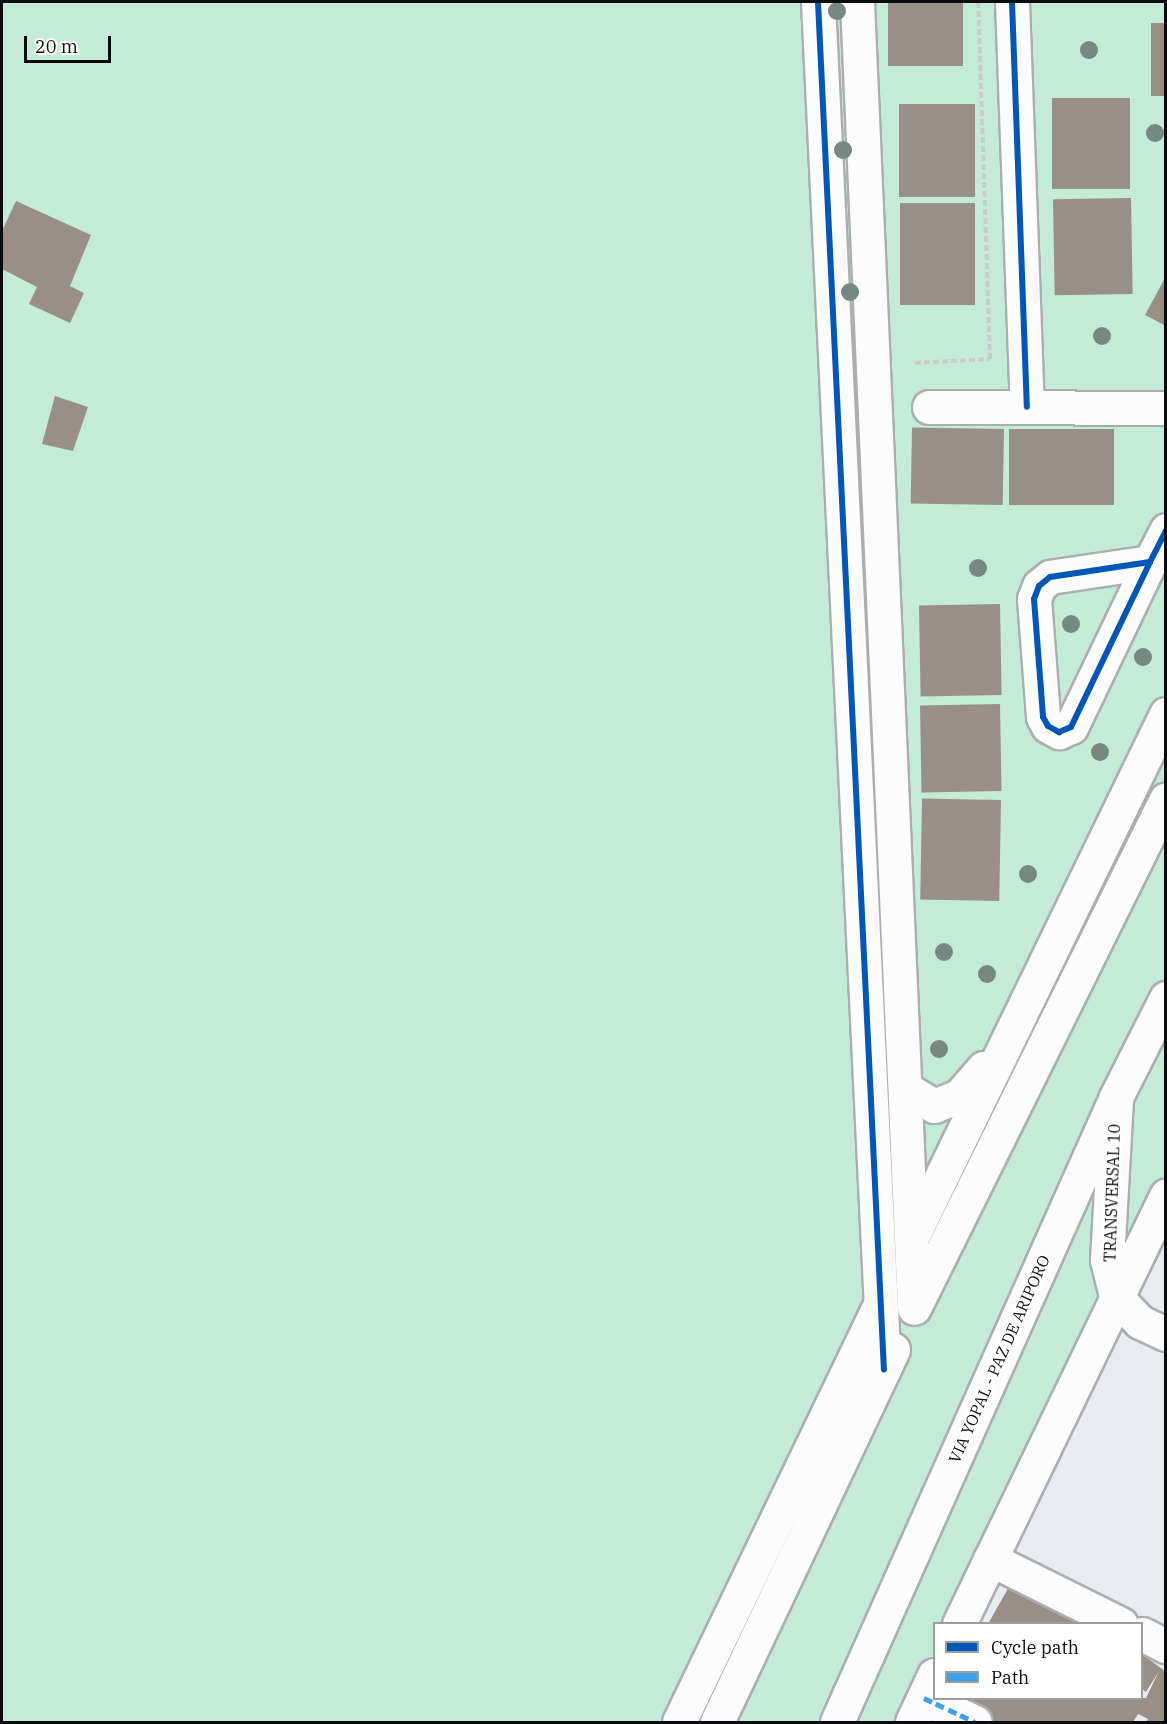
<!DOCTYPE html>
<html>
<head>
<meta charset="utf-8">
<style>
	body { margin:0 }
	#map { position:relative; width:1167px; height:1724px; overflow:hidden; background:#e8ecf0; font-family:"IBM Plex Serif",serif }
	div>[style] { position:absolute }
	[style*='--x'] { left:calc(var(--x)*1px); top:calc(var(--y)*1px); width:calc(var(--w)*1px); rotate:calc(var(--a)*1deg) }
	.green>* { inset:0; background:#c4ebd8 }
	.building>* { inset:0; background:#978f88; transform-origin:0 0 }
	.path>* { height:4px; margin-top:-2px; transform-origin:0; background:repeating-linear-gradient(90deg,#c9cacc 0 6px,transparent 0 9px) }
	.roads { filter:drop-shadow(2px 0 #abaeb1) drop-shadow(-2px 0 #abaeb1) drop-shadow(0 2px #abaeb1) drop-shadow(0 -2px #abaeb1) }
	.minor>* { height:33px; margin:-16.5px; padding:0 16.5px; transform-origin:16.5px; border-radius:16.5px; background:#fcfcfd }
	.major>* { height:33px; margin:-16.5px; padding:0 16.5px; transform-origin:16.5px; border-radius:16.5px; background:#fcfcfd }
	.quiet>* { height:4.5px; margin-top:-2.25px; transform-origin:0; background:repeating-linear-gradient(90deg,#3ca1e9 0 9px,transparent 0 13.5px) }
	.cycleway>* { height:6px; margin:-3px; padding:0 3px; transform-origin:3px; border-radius:3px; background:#0057b8 }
	.trees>* { width:18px; height:18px; margin:-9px; border-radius:50%; background:#758881 }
	span { translate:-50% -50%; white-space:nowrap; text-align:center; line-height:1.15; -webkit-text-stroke:6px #fff; paint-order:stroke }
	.street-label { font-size:16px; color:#090b0e }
	.frame { position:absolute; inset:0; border:3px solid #090b0e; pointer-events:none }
	.legend { position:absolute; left:933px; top:1622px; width:210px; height:78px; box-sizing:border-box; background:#fff; border:2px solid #9d9d9f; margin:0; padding:8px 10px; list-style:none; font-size:18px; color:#090b0e }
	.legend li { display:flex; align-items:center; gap:12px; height:30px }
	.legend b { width:30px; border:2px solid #9d9d9f }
	.scale { position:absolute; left:24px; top:36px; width:87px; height:27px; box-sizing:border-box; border:3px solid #090b0e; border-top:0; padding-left:8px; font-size:18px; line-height:21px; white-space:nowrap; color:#090b0e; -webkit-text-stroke:4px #fff; paint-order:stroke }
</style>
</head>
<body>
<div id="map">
	<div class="green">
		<div style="clip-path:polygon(2px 2px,1165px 2px,1165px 1175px,950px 1623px,934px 1624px,934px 1658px,905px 1722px,2px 1722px)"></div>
	</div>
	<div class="building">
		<div style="left:888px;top:2px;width:75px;height:64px"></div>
		<div style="left:1151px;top:23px;width:15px;height:73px"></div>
		<div style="left:1052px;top:98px;width:78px;height:91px"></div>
		<div style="left:975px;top:104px;width:93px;height:76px;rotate:90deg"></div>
		<div style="left:1131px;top:198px;width:96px;height:78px;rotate:89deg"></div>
		<div style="clip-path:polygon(16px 201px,91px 235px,70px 286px,84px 293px,70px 323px,29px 304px,37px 287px,2px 269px,2px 231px)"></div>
		<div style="left:900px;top:203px;width:75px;height:102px"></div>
		<div style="clip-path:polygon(1166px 276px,1166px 326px,1145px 315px)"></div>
		<div style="clip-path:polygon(55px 396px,88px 407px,73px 451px,42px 444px)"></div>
		<div style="left:1004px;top:429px;width:76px;height:92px;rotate:91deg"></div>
		<div style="left:1009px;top:429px;width:105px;height:76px"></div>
		<div style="left:1000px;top:604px;width:91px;height:81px;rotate:89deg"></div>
		<div style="left:1000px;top:704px;width:87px;height:80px;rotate:89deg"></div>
		<div style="left:1001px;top:800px;width:101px;height:79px;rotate:91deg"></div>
		<div style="clip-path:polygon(1010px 1585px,1057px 1609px,1079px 1624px,988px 1624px)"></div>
		<div style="clip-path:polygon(1142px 1654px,1166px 1672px,1166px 1722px,1146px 1722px,1148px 1719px,1138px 1714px,1133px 1722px,990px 1722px,946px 1698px,1146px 1698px,1159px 1671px,1146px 1692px,1142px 1689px)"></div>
	</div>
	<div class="path">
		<div style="--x:915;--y:363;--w:75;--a:-3.1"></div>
		<div style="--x:990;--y:359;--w:357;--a:-91.9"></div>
	</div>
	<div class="roads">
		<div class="minor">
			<div style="--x:818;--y:2;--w:1369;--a:87.24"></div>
			<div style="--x:857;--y:2;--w:1307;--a:87.5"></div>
			<div style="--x:1012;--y:2;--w:405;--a:87.9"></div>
			<div style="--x:929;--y:407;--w:237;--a:0.2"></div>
			<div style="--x:1150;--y:562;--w:101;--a:171.5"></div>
			<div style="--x:1050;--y:577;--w:14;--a:141"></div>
			<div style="--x:1039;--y:586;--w:14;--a:111"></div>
			<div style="--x:1034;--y:599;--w:118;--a:85.6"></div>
			<div style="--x:1043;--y:717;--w:10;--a:61"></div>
			<div style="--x:1048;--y:726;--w:13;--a:29"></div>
			<div style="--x:1059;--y:732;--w:13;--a:-23"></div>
			<div style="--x:1071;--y:727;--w:183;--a:-64.4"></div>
			<div style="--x:1150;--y:562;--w:36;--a:-63"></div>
			<div style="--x:906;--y:1089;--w:33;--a:31"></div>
			<div style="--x:934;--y:1106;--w:27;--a:-22"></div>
			<div style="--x:959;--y:1096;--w:37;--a:-49"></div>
			<div style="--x:1116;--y:1099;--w:161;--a:93.2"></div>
			<div style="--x:1107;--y:1260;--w:38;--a:76"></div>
			<div style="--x:1116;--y:1297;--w:35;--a:46"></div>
			<div style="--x:1140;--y:1322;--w:29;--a:25"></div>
			<div style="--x:914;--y:1233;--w:577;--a:-64.1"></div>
			<div style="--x:916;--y:1304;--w:563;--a:-63.66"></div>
			<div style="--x:990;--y:1559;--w:146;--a:26.4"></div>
			<div style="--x:959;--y:1624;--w:476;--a:-64.2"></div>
			<div style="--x:1142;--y:1634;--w:27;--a:27"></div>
			<div style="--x:924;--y:1698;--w:56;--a:25.2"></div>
			<div style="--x:679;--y:1722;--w:464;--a:-64.3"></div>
			<div style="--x:717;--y:1722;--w:412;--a:-64.7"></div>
			<div style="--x:912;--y:1722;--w:52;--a:-64.9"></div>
		</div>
		<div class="major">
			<div style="--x:837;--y:1722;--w:684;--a:-65.94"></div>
			<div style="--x:1116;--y:1097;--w:111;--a:-63.2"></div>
		</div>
	</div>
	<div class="quiet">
		<div style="--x:924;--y:1698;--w:56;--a:25.2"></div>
	</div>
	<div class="cycleway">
		<div style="--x:818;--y:2;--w:1369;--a:87.24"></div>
		<div style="--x:1012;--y:2;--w:405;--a:87.9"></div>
		<div style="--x:1150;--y:562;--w:101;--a:171.5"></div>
		<div style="--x:1050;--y:577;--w:14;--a:141"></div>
		<div style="--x:1039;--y:586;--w:14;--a:111"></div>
		<div style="--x:1034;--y:599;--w:118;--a:85.6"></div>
		<div style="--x:1043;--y:717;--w:10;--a:61"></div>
		<div style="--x:1048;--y:726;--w:13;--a:29"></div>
		<div style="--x:1059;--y:732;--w:13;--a:-23"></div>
		<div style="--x:1071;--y:727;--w:183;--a:-64.4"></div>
		<div style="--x:1150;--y:562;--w:36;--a:-63"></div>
	</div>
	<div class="trees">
		<div style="left:837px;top:11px"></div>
		<div style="left:1089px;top:50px"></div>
		<div style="left:1155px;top:133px"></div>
		<div style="left:843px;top:150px"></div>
		<div style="left:850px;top:292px"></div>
		<div style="left:1102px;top:336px"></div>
		<div style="left:978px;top:568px"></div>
		<div style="left:1071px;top:624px"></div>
		<div style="left:1143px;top:657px"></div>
		<div style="left:1100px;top:752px"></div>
		<div style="left:1028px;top:874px"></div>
		<div style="left:944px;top:952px"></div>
		<div style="left:987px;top:974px"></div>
		<div style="left:939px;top:1049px"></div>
	</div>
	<div class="street-label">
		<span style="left:1112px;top:1193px;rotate:-88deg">TRANSVERSAL 10</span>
		<span style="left:999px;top:1359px;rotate:-66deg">VIA YOPAL - PAZ DE ARIPORO</span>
	</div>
	<div class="frame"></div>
	<ul class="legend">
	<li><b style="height:8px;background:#0057b8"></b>Cycle path</li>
	<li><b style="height:8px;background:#3ca1e9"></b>Path</li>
	</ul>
	<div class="scale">20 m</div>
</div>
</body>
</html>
